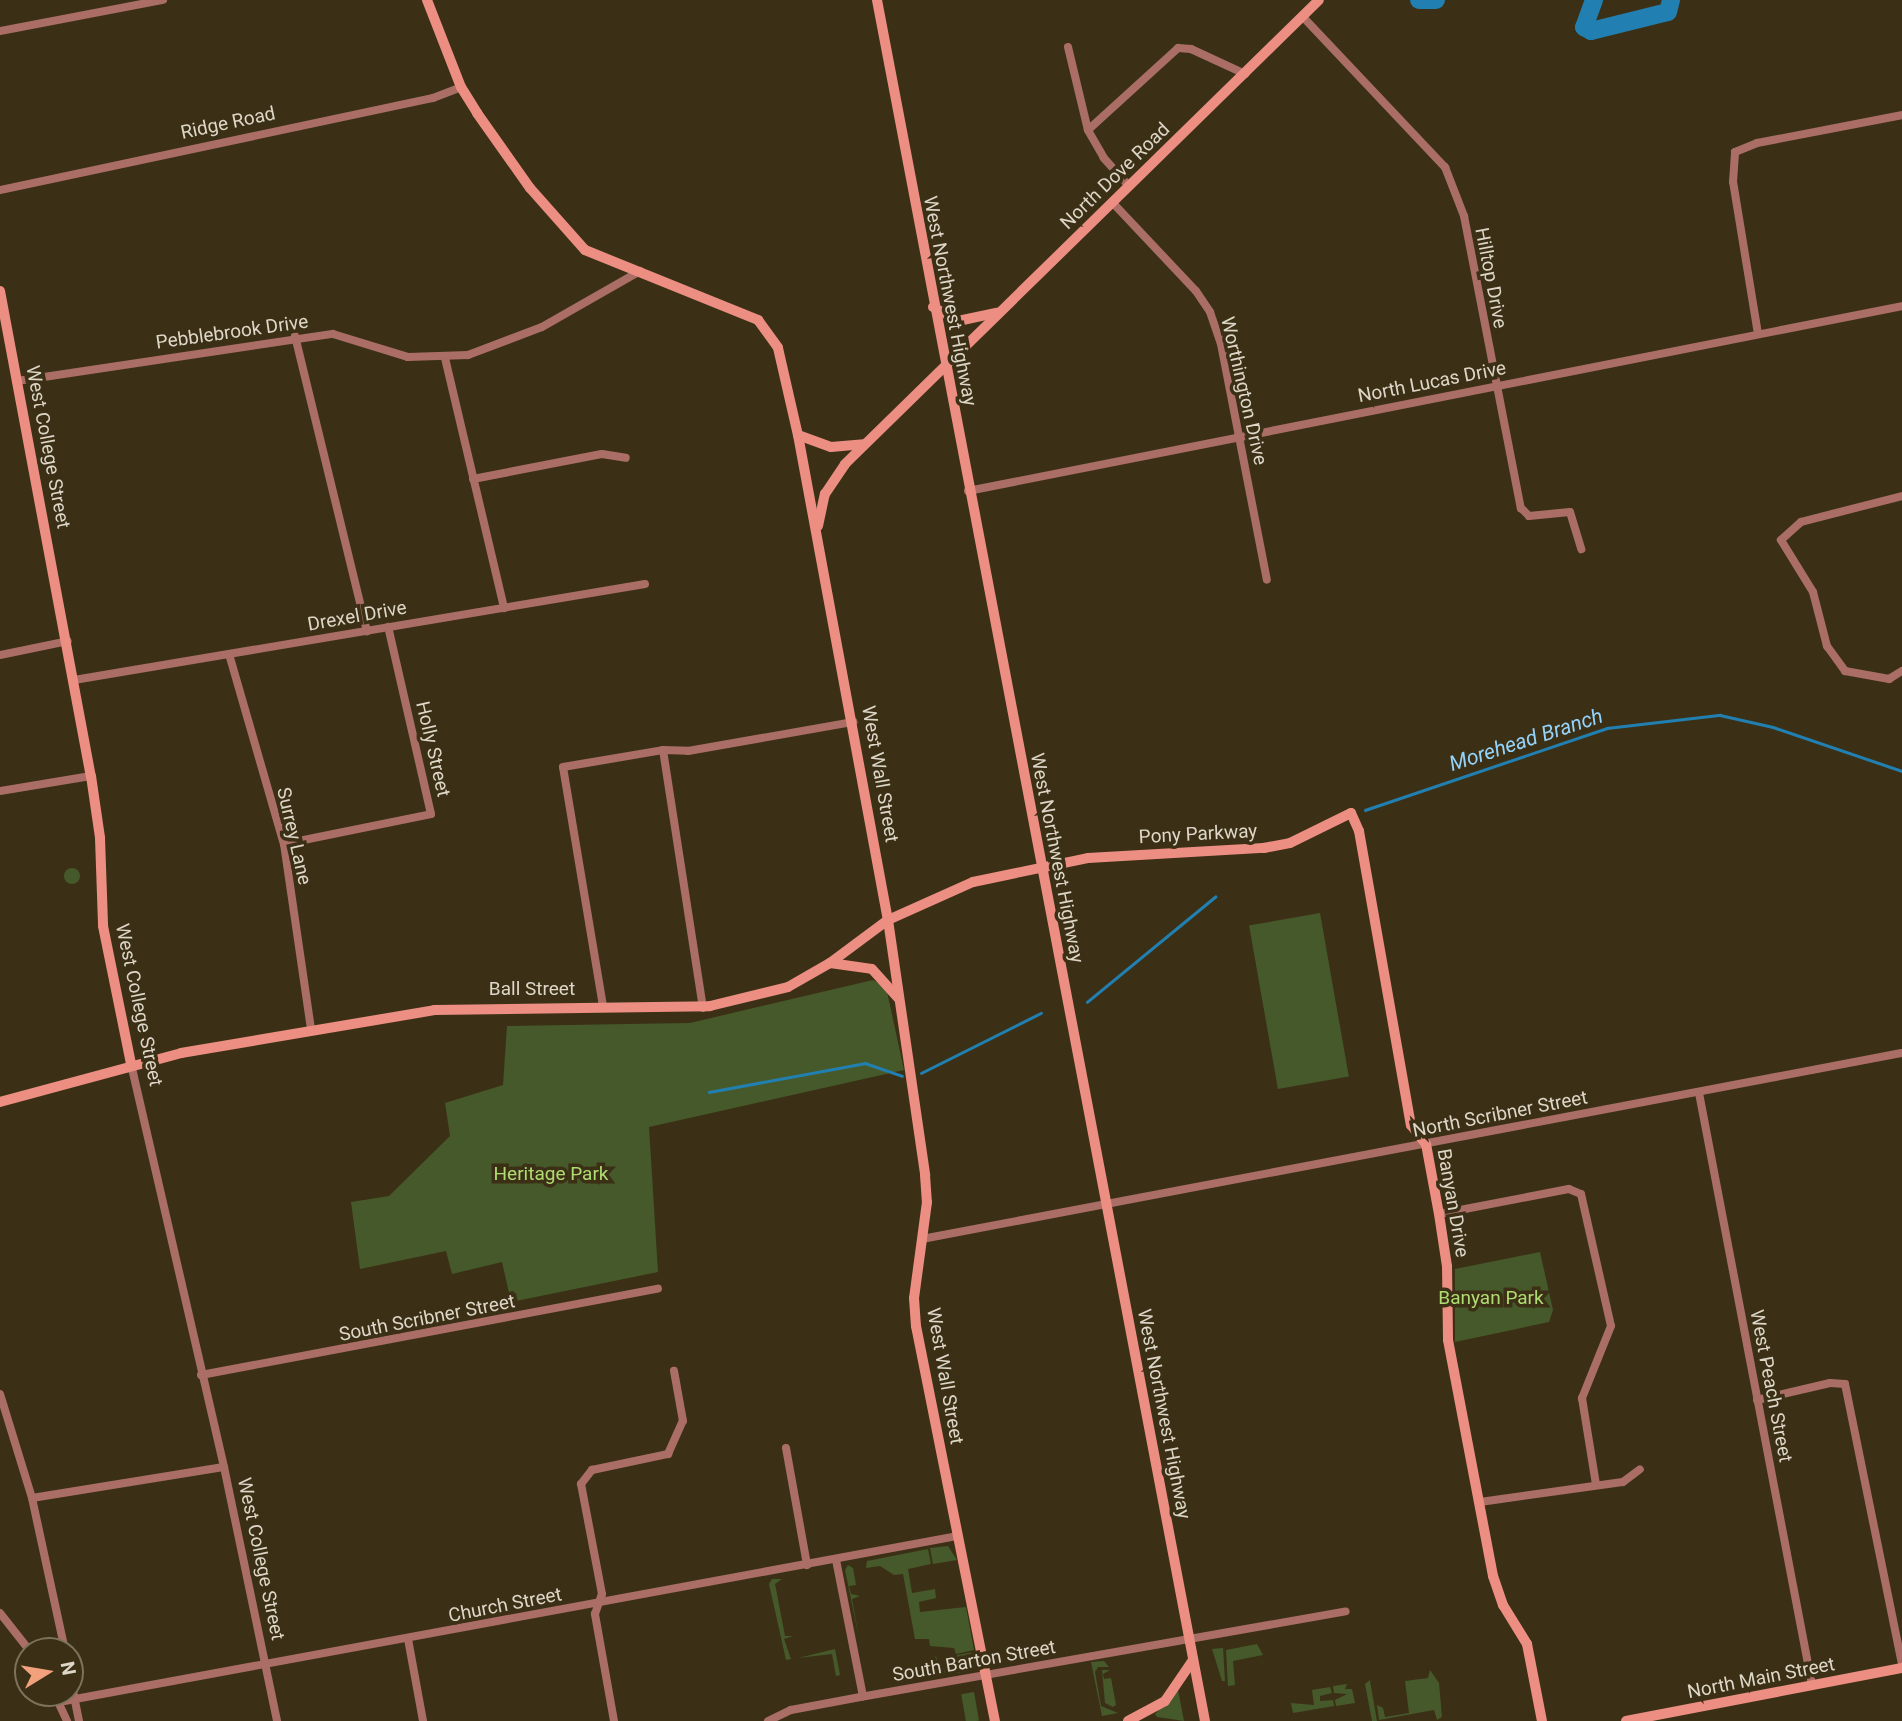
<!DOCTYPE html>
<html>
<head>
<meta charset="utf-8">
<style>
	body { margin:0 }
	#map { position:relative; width:1902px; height:1721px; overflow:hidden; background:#3b3016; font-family:Roboto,sans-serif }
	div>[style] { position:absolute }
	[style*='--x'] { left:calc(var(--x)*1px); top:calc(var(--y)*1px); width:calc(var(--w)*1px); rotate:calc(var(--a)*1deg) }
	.green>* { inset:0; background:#46592a; transform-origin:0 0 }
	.round { border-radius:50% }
	.stream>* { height:2.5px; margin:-1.25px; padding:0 1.25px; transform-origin:1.25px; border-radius:1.25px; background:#2180b1 }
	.river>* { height:18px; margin:-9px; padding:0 9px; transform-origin:9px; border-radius:9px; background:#2180b1 }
	.street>* { height:8px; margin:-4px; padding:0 4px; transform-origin:4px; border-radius:4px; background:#aa6e66 }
	.secondary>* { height:10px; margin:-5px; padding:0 5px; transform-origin:5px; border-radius:5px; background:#ed8e82 }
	span { translate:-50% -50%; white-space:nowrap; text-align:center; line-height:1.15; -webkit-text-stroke:7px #3b3016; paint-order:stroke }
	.street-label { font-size:19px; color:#ded7c8 }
	.park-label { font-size:19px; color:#afdc72 }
	.water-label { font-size:21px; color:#94d3fb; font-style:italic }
	.north { position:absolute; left:14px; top:1637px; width:70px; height:70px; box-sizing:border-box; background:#3b3016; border:2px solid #7c735d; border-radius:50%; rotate:79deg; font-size:19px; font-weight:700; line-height:28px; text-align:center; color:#ded7c8 }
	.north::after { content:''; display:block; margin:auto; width:24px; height:32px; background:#f1a17c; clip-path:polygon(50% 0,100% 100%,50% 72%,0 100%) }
</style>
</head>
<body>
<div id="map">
	<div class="green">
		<div class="round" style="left:64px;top:868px;width:16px;height:16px"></div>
		<div style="left:1320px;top:913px;width:166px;height:72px;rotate:80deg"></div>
		<div style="clip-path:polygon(873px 980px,886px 987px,904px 1070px,649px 1127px,658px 1272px,511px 1302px,502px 1262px,452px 1274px,446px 1251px,360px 1269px,351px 1202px,389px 1196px,450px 1136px,445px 1103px,503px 1085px,507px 1026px,690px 1023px)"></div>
		<div style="clip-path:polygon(1540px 1252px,1553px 1310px,1549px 1322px,1455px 1342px,1455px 1269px)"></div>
		<div style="clip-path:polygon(948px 1546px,957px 1560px,933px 1564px,930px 1548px)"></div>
		<div style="clip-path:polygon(928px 1549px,931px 1564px,908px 1569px,912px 1593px,935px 1589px,936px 1598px,919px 1602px,920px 1612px,966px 1607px,974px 1650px,956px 1654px,954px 1648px,930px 1646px,929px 1639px,915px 1639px,903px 1574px,894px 1575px,880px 1566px,866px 1568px,867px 1561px)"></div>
		<div style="clip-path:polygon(848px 1565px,853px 1568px,856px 1585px,849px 1586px,851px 1594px,860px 1596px,852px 1599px,859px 1638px,845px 1570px)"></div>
		<div style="clip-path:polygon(772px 1579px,782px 1579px,775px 1584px,785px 1636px,793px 1636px,784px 1639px,791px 1659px,786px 1660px,769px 1584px)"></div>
		<div style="clip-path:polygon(1257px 1644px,1263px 1655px,1233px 1661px,1235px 1685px,1228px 1686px,1226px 1650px)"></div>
		<div style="clip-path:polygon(1223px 1648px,1225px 1681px,1222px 1681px,1212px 1649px)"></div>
		<div style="clip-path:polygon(835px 1649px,840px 1675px,836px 1676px,832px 1654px,798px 1658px)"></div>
		<div style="clip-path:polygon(974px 1652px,976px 1663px,969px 1671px,930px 1677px,929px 1658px,936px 1656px,941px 1675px,941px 1671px,959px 1667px,957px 1655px)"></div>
		<div style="clip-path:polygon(1104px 1661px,1109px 1667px,1098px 1667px,1095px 1672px,1101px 1706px,1118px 1713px,1102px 1716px,1091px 1662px)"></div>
		<div style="clip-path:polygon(1102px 1670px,1110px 1670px,1103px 1674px,1104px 1679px,1111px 1678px,1116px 1705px,1113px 1707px,1105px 1703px)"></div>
		<div style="clip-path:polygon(1430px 1670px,1439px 1683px,1442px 1717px,1437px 1720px,1434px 1710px,1379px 1720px,1377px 1705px,1383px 1708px,1385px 1717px,1409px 1713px,1405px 1681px,1428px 1678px)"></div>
		<div style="clip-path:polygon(1370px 1680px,1370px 1681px,1377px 1721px,1372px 1721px,1365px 1684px)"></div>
		<div style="clip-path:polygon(1347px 1684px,1345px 1689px,1352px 1689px,1355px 1703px,1336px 1706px,1335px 1700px,1347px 1694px,1334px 1693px,1333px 1686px)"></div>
		<div style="clip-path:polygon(1330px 1687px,1332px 1693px,1320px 1696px,1320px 1701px,1333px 1700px,1334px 1706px,1293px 1713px,1291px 1703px,1314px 1705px,1312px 1690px)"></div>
		<div style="clip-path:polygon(1178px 1690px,1184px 1721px,1157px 1717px,1155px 1714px)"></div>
		<div style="left:974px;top:1692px;width:29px;height:13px;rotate:80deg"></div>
	</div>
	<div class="stream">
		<div style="--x:1365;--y:810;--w:256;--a:-18.7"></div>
		<div style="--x:1607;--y:728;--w:114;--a:-6.6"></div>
		<div style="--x:1720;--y:715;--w:54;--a:12.8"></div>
		<div style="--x:1773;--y:727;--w:136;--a:18.8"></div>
		<div style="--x:1087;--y:1002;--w:166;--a:-39.4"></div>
		<div style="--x:921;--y:1073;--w:134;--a:-26.6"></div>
		<div style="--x:709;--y:1092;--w:159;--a:-10.5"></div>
		<div style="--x:865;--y:1063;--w:39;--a:19"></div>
	</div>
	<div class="river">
		<div style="--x:1419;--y:0;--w:17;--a:0"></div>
		<div style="--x:1594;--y:0;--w:29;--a:110"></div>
		<div style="--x:1584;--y:27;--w:8;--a:30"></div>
		<div style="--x:1591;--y:31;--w:79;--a:-13.9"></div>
		<div style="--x:1668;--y:12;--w:12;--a:-76"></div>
	</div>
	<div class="street">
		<div style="--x:1303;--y:17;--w:207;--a:46.6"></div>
		<div style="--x:1445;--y:167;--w:53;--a:68.8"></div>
		<div style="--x:1464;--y:216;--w:298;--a:79"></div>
		<div style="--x:1521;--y:508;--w:11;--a:45"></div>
		<div style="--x:1529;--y:516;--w:41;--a:-5.6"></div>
		<div style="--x:1570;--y:512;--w:39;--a:73"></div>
		<div style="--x:0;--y:31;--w:166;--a:-10.8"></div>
		<div style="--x:1068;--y:47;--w:85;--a:76.5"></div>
		<div style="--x:1129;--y:186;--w:38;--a:-132"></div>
		<div style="--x:1104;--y:158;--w:32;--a:-120"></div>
		<div style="--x:1088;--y:130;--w:122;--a:-42.3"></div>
		<div style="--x:1178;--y:48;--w:13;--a:4"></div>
		<div style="--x:1191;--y:49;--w:60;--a:24.8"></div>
		<div style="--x:0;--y:190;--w:443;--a:-12"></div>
		<div style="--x:433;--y:98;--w:30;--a:-21"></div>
		<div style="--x:1112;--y:202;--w:122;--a:46.7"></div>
		<div style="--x:1196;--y:291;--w:25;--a:56"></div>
		<div style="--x:1210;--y:312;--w:34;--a:71"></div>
		<div style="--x:1221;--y:344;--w:240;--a:79"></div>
		<div style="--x:1758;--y:334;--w:154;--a:-99.3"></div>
		<div style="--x:1733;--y:182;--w:30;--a:-86"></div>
		<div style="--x:1735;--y:152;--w:24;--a:-22"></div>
		<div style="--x:1757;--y:143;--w:148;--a:-10.9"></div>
		<div style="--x:295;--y:336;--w:304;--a:76.3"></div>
		<div style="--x:445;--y:358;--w:257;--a:76.7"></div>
		<div style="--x:17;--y:381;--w:319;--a:-8.5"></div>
		<div style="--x:333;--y:334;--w:78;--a:17"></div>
		<div style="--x:408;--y:357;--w:60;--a:-1.9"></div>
		<div style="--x:468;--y:355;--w:79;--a:-20.7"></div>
		<div style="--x:542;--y:327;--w:113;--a:-29.7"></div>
		<div style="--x:473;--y:479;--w:131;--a:-11"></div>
		<div style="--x:602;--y:454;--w:24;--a:9"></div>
		<div style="--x:968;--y:491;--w:952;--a:-11.2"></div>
		<div style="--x:1902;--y:496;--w:104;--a:165.6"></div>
		<div style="--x:1801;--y:522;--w:27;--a:138"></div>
		<div style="--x:1781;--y:540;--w:61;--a:58.4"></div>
		<div style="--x:1813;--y:592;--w:56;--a:75.5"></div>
		<div style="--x:1827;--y:646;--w:31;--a:54"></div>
		<div style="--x:1845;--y:671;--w:45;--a:10.3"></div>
		<div style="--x:1889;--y:679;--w:15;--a:-32"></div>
		<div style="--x:229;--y:654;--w:198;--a:73.9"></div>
		<div style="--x:284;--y:844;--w:187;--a:81.7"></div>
		<div style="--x:0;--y:655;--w:69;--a:-11.6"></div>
		<div style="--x:74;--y:680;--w:579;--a:-9.54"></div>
		<div style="--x:663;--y:750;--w:261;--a:81.2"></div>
		<div style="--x:0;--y:791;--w:92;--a:-9.4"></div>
		<div style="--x:284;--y:844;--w:150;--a:-11.5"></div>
		<div style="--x:431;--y:814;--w:192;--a:-102.9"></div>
		<div style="--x:603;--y:1006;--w:242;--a:-99.5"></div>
		<div style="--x:563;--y:767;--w:101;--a:-9.6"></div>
		<div style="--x:663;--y:750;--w:25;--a:2"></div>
		<div style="--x:688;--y:751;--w:168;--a:-10"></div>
		<div style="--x:131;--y:1064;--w:414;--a:77"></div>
		<div style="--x:224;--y:1467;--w:259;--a:78.2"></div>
		<div style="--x:1699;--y:1093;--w:603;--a:79.19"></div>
		<div style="--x:1439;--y:1214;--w:132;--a:-10.9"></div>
		<div style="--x:1569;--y:1189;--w:13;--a:23"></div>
		<div style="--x:1581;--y:1194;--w:135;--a:77.2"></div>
		<div style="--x:1611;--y:1326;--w:78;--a:111.9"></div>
		<div style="--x:1582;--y:1398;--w:87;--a:80.8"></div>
		<div style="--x:922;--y:1239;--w:997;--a:-10.75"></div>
		<div style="--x:201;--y:1375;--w:465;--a:-10.7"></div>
		<div style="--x:0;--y:1394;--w:109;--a:72.9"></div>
		<div style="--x:32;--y:1498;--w:157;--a:77.8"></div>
		<div style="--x:1757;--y:1400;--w:75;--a:-13.1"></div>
		<div style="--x:1830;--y:1383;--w:15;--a:4"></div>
		<div style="--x:1845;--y:1384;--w:287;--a:78.5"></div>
		<div style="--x:786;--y:1448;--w:119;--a:79.8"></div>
		<div style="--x:32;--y:1498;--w:194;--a:-9.2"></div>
		<div style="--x:1480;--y:1502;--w:144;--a:-8"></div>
		<div style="--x:1623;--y:1482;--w:21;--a:-37"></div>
		<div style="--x:836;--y:1560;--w:139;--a:78.8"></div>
		<div style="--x:0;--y:1613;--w:48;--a:51.7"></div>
		<div style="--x:408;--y:1639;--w:83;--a:79.6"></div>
		<div style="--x:70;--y:1676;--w:46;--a:78.7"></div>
		<div style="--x:54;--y:1693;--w:31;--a:65"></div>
		<div style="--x:59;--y:1702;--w:913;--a:-10.47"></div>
		<div style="--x:614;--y:1721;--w:109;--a:-100.1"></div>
		<div style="--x:595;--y:1614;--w:21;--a:-71"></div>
		<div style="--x:602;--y:1594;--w:112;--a:-100.8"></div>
		<div style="--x:581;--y:1484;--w:18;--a:-52"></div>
		<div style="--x:592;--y:1470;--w:78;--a:-11.9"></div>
		<div style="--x:668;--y:1454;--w:36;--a:-66"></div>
		<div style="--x:683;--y:1421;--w:51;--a:-100.2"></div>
		<div style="--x:768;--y:1721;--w:25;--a:-26"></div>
		<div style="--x:791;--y:1710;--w:76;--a:-10.6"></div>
		<div style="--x:866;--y:1696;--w:487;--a:-10"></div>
	</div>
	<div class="secondary">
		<div style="--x:427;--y:0;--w:93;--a:68.7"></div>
		<div style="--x:461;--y:87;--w:31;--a:58"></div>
		<div style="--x:477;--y:113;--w:92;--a:54.8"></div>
		<div style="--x:530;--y:188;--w:83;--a:48.4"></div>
		<div style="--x:585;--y:250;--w:187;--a:22"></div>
		<div style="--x:758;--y:320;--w:34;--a:54"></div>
		<div style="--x:778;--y:348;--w:89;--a:77.1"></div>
		<div style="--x:798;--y:435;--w:493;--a:79.5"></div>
		<div style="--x:888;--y:920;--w:258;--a:81.7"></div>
		<div style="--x:925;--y:1175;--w:27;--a:86"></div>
		<div style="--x:927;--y:1202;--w:97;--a:97.7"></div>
		<div style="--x:914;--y:1298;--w:28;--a:86"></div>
		<div style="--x:916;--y:1326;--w:403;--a:78.7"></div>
		<div style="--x:877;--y:0;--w:1752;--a:79.21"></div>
		<div style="--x:0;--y:291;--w:493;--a:79.4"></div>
		<div style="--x:91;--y:776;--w:63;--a:81.7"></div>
		<div style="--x:100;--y:838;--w:88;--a:88"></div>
		<div style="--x:103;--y:926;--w:141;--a:78.5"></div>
		<div style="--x:933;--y:307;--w:29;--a:29"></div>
		<div style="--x:958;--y:321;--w:40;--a:-12"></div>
		<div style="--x:798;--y:435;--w:35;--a:20"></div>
		<div style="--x:831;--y:447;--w:33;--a:-5"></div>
		<div style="--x:818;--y:526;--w:33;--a:-78"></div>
		<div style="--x:825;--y:494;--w:36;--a:-56"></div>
		<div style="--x:845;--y:464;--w:663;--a:-44.39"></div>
		<div style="--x:830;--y:963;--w:42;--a:8.1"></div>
		<div style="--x:872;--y:969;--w:39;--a:48"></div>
		<div style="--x:0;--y:1102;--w:188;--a:-15.1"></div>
		<div style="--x:181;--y:1053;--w:257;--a:-9.6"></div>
		<div style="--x:434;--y:1010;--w:276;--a:-0.8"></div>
		<div style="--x:710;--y:1006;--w:80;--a:-13.7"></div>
		<div style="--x:788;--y:987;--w:48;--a:-29.7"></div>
		<div style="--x:830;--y:963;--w:72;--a:-36.6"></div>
		<div style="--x:888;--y:920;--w:93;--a:-24.1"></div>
		<div style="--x:973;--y:882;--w:117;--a:-11.8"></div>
		<div style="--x:1088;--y:858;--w:176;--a:-3.3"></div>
		<div style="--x:1264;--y:848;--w:26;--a:-11"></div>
		<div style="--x:1290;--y:843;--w:68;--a:-26.2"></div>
		<div style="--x:1351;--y:813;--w:20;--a:66"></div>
		<div style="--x:1359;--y:831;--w:299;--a:80"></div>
		<div style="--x:1411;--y:1125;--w:24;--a:52"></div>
		<div style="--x:1426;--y:1144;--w:71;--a:79.5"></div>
		<div style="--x:1439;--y:1214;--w:53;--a:81.3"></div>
		<div style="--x:1447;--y:1266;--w:74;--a:89.2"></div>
		<div style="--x:1448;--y:1340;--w:240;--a:79.2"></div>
		<div style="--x:1493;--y:1576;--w:31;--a:71"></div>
		<div style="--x:1503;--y:1605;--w:46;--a:58.4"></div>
		<div style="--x:1527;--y:1644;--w:78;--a:79"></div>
		<div style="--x:1128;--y:1721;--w:42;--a:-28.4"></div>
		<div style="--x:1165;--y:1701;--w:50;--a:-55.7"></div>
		<div style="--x:1626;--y:1721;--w:281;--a:-10.9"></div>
	</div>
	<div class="street-label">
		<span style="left:228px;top:123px;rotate:-12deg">Ridge Road</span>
		<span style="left:1115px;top:176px;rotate:-44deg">North Dove Road</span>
		<span style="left:1491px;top:278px;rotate:79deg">Hilltop Drive</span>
		<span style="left:950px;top:301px;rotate:79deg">West Northwest Highway</span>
		<span style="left:232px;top:332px;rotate:-8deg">Pebblebrook Drive</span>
		<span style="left:1432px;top:382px;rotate:-11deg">North Lucas Drive</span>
		<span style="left:1244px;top:391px;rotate:77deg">Worthington Drive</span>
		<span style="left:48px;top:447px;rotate:79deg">West College Street</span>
		<span style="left:357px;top:616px;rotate:-10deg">Drexel Drive</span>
		<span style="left:433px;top:749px;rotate:77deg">Holly Street</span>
		<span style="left:880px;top:774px;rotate:80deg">West Wall Street</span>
		<span style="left:1198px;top:834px;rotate:-3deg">Pony Parkway</span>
		<span style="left:294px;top:836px;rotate:77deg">Surrey Lane</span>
		<span style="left:1057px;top:858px;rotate:79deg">West Northwest Highway</span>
		<span style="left:532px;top:989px">Ball Street</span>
		<span style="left:139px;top:1005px;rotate:78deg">West College Street</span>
		<span style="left:1500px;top:1114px;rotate:-11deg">North Scribner Street</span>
		<span style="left:1453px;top:1203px;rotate:80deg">Banyan Drive</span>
		<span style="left:427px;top:1318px;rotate:-11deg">South Scribner Street</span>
		<span style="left:945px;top:1376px;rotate:80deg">West Wall Street</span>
		<span style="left:1771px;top:1386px;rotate:79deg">West Peach Street</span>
		<span style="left:1164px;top:1414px;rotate:79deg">West Northwest Highway</span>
		<span style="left:261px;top:1559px;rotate:78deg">West College Street</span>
		<span style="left:505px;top:1605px;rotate:-11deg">Church Street</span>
		<span style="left:974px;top:1661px;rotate:-10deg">South Barton Street</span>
		<span style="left:1761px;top:1678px;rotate:-11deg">North Main Street</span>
	</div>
	<div class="park-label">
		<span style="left:551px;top:1174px">Heritage Park</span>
		<span style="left:1491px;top:1298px">Banyan Park</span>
	</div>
	<div class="water-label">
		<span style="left:1526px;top:740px;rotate:-18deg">Morehead Branch</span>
	</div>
	<div class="north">N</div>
</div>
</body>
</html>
